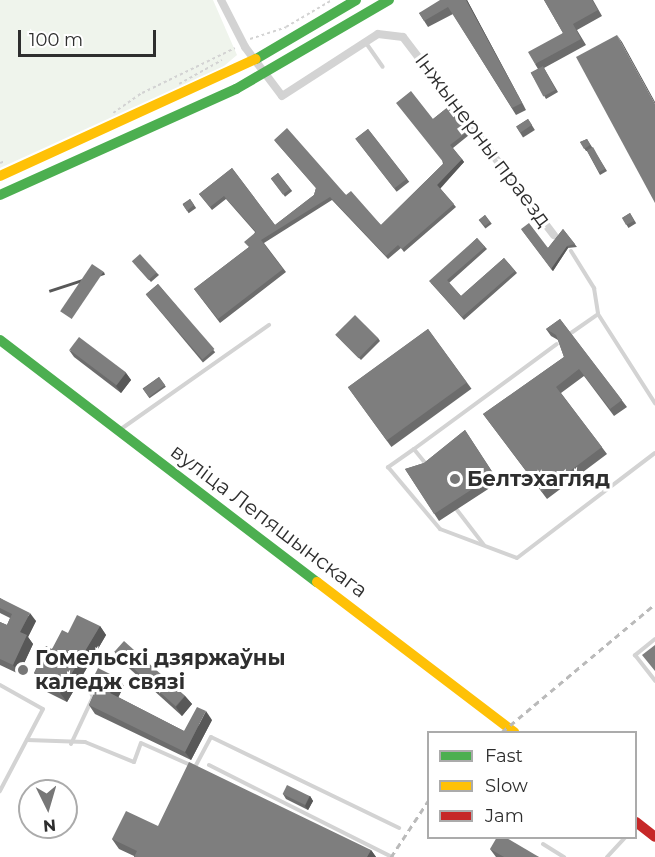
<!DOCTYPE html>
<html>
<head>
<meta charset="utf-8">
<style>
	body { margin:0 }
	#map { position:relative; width:655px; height:857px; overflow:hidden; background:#fff; font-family:Montserrat,sans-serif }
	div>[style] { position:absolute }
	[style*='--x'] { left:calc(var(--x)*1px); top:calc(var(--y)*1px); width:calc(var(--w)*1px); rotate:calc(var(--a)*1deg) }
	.green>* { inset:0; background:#eff4ec }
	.path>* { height:1.5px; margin-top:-0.75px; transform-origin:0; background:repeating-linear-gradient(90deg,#d3d3d3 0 3px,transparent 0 6px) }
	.lane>* { height:4px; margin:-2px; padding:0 2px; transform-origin:2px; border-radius:2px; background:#d3d3d3 }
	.street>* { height:8px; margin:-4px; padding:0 4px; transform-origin:4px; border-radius:4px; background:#d3d3d3 }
	.fast>* { height:10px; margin:-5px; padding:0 5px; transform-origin:5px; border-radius:5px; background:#4caf50 }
	.slow>* { height:10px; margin:-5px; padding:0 5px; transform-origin:5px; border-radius:5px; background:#ffc107 }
	.jam>* { height:10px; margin:-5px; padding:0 5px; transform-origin:5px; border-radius:5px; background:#c62828 }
	.rail>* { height:3px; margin-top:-1.5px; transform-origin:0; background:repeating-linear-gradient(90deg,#bababa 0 6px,transparent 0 10.5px) }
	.wall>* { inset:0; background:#6c6c6c; transform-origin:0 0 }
	.shaded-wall>* { inset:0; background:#585858; transform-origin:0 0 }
	.building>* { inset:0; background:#7e7e7e; transform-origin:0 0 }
	.dots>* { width:16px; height:16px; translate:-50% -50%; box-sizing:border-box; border:3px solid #fff; border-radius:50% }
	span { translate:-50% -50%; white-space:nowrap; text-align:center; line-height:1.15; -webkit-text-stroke:6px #fff; paint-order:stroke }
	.street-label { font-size:21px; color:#2e2e2e }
	.poi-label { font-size:21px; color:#2e2e2e; font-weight:700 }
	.left { translate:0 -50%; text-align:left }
	.legend { position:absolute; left:427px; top:731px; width:210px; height:108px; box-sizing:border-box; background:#fff; border:2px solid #ababab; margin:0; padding:8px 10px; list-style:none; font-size:18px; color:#2e2e2e }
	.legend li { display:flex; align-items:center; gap:12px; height:30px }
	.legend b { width:30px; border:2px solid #ababab }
	.north { position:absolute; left:18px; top:779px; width:60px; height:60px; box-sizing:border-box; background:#fff; border:2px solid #ababab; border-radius:50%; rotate:175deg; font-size:16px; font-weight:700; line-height:24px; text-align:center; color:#2e2e2e }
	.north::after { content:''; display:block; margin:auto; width:21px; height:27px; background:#777; clip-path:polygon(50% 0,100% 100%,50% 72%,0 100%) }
	.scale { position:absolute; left:18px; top:30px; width:138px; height:27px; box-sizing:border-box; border:3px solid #2e2e2e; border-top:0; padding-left:8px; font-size:18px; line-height:21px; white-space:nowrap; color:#2e2e2e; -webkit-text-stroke:4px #fff; paint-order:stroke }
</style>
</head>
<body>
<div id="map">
	<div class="green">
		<div style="clip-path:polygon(0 0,213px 0,237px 55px,224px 66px,0 168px)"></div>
	</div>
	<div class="path">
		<div style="--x:250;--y:39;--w:38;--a:-18"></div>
		<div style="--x:286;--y:27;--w:53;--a:-30.4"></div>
		<div style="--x:179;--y:84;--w:49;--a:-29.2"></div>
		<div style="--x:113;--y:113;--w:35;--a:-35"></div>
		<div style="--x:142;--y:93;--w:103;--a:-25.8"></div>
		<div style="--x:0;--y:163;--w:5;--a:-22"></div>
	</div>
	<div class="lane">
		<div style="--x:366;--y:43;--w:29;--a:55"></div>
		<div style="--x:571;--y:251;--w:44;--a:58.1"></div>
		<div style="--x:594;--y:288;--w:26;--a:81"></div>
		<div style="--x:598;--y:314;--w:106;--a:57.4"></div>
		<div style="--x:571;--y:333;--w:33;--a:-35"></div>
		<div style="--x:121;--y:429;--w:181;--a:-35.1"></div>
		<div style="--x:414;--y:449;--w:32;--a:145"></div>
		<div style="--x:388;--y:467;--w:81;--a:50"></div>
		<div style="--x:440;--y:529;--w:82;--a:20.6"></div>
		<div style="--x:517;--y:558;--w:173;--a:-37.3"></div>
		<div style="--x:426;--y:464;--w:19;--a:-129"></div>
		<div style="--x:414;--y:449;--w:177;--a:-36.3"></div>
		<div style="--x:457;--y:510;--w:44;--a:52.4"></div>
		<div style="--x:655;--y:639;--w:26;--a:141"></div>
		<div style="--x:635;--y:655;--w:33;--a:52"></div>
		<div style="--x:0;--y:685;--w:49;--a:29.2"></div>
		<div style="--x:43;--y:709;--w:93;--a:117.7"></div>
		<div style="--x:27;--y:740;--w:58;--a:2"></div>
		<div style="--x:85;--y:742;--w:53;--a:22.2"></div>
		<div style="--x:134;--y:762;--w:20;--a:-70"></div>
		<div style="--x:141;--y:743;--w:59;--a:24"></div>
		<div style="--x:195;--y:767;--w:34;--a:-62"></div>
		<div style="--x:211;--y:737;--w:209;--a:25.8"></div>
		<div style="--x:71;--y:744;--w:52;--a:-64.9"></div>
		<div style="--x:93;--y:697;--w:9;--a:-117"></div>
		<div style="--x:89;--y:689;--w:9;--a:-58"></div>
		<div style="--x:209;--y:765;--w:205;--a:26.7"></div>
		<div style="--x:543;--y:844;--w:25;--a:32"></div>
		<div style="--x:607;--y:857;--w:26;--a:-47"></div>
	</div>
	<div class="street">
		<div style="--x:221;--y:0;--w:53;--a:62.9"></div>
		<div style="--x:245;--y:47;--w:61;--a:52.9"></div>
		<div style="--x:282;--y:96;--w:114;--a:-32.9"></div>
		<div style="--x:378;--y:34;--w:25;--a:7"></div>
		<div style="--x:403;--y:37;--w:249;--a:52.7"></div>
	</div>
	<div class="fast">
		<div style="--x:256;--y:59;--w:116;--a:-30.5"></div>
		<div style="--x:0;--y:195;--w:259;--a:-24.2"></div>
		<div style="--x:236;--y:89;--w:177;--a:-30.2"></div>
		<div style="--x:0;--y:340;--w:399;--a:37.4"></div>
	</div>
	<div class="slow">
		<div style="--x:0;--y:176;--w:281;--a:-24.6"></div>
		<div style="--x:317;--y:582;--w:248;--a:37.3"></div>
	</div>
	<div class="jam">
		<div style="--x:636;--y:822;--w:24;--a:38"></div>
	</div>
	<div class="rail">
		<div style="--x:502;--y:732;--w:199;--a:-39.9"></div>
		<div style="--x:391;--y:857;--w:67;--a:-56.5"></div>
	</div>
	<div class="wall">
		<div style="clip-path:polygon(467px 0,526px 110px,516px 115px,453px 14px,428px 27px,419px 13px)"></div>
		<div style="clip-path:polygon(544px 0,593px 0,602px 16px,577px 30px,586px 45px,544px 68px,558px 92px,546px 99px,531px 73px,538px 69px,535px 64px,563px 33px)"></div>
		<div style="clip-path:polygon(448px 107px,469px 135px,453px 148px,464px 162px,440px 188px,456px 207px,404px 252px,401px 248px,388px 259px,332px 200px,264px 243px,286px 272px,220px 323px,194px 289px,249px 247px,255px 232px,226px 199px,212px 210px,199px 194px,232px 168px,275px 225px,314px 195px,316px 188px,274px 140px,346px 195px,381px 225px,443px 164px,433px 119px)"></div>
		<div style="left:528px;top:119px;width:13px;height:14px;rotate:58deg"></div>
		<div style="left:368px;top:129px;width:67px;height:16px;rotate:52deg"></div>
		<div style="clip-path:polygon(587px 139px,607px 171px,600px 175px,587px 151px,586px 151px,580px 142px)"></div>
		<div style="left:278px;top:173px;width:23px;height:9px;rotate:52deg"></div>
		<div style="left:190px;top:199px;width:11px;height:9px;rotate:56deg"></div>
		<div style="left:630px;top:213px;width:12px;height:9px;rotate:59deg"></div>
		<div style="left:485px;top:215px;width:11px;height:8px;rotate:52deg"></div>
		<div style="clip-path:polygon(521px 229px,548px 248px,563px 229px,577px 247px,568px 248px,553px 271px)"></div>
		<div style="clip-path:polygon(477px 238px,487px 249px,449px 283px,461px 296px,504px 258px,517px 273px,464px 320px,431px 283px)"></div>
		<div style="clip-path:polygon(134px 263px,157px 273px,159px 275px,151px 282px)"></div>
		<div style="left:158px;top:284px;width:89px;height:16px;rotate:50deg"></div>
		<div style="clip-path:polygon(560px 319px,627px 407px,614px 416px,584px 376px,561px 393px,607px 454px,547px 499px,483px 414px,564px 357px,558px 340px,551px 336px,546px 329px)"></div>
		<div style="left:428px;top:329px;width:74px;height:99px;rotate:54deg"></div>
		<div style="clip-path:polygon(336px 335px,378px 338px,380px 341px,361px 360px)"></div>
		<div style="clip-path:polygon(69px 350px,126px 373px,131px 380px,121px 393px,74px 357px)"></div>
		<div style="left:159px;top:377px;width:12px;height:20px;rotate:55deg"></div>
		<div style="clip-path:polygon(465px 430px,499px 482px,439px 521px,405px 469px,424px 463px)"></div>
		<div style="clip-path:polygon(0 598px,36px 621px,28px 637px,33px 644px,19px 674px,0 665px,0 622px,7px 625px,10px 618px,0 613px)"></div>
		<div style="clip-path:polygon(100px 626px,106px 635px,67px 702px,43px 690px,36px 681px,38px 678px,34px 673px,52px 649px,68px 633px)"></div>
		<div style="clip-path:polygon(114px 651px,185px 696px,192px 704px,182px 716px,120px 660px)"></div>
		<div style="clip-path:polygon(91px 682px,124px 686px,118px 697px,184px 731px,212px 720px,191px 760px,95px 714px,89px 705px,96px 689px)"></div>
		<div style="clip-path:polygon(283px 794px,310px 796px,313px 801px,308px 810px,286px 799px)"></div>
		<div style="clip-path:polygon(158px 826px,371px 850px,376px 857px,134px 857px,134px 856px,119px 849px,112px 839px)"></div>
		<div style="clip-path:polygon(490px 849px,539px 857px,496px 857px)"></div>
	</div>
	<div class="shaded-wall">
		<div style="clip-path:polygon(466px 0,467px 0,526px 110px,522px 103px)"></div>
		<div style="clip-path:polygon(617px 35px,622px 42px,655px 102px,655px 104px)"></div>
		<div style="clip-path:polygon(462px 159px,464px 162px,440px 189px,437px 185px)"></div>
		<div style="clip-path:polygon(567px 246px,568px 248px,553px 271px,551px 269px)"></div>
		<div style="left:104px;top:272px;width:3px;height:58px;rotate:72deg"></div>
		<div style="clip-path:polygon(126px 373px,131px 380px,121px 393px,116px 386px)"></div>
		<div style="clip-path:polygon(30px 613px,36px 621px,28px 637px,33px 644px,19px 674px,13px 665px,20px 632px)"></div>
		<div style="clip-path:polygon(100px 626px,106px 635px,67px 702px,60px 693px)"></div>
		<div style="clip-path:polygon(118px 678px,124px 686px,116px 702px,110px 693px)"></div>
		<div style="clip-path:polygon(185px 696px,192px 704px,182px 716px,176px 707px)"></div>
		<div style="clip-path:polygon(206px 711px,212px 720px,191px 760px,185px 752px)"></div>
		<div style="clip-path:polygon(310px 796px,313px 801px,308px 810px,305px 806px)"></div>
		<div style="clip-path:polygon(371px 850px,376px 857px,367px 857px)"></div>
	</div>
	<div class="building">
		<div style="clip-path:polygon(440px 0,466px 0,522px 103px,512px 108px,448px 7px,424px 21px,419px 13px)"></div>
		<div style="clip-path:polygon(544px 0,592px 0,598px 10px,573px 24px,581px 39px,535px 64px,528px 52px,563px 33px)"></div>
		<div style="clip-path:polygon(617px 35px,655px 104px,655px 203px,576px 57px)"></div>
		<div style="left:543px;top:66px;width:27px;height:14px;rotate:62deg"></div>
		<div style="clip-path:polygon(411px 91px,433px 119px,448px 107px,467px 132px,450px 145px,462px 159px,437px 185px,454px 204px,402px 249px,398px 245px,386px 256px,330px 197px,261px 240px,283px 269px,218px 319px,194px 289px,249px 247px,244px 242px,256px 232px,224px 196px,210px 207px,199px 194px,232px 168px,275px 225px,314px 195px,316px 188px,274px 140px,287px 128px,346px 195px,351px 191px,381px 225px,444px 163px,396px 103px)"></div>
		<div style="left:528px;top:119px;width:7px;height:14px;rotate:56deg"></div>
		<div style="left:368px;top:129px;width:63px;height:16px;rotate:52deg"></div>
		<div style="clip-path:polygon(587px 139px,590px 145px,584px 149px,580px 142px)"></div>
		<div style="left:593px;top:147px;width:25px;height:7px;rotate:61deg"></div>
		<div style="left:278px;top:173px;width:20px;height:9px;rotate:53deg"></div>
		<div style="clip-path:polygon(190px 199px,194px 205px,187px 211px,183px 205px)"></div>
		<div style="clip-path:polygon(630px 213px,634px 221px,626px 225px,622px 218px)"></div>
		<div style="clip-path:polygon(485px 215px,490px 222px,485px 226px,479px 220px)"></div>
		<div style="clip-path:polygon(529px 223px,548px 248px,563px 229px,575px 244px,567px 246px,551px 269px,521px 229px)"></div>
		<div style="clip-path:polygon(477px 238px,485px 247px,447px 280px,461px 296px,504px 258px,515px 271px,462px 317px,429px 281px)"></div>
		<div style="left:140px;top:254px;width:25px;height:11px;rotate:48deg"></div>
		<div style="left:92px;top:264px;width:14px;height:57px;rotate:34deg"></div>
		<div style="left:158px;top:284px;width:86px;height:16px;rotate:49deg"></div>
		<div style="left:355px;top:315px;width:33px;height:28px;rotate:45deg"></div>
		<div style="clip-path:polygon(560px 319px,622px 400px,610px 409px,579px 369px,556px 387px,602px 447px,542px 492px,483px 414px,564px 357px,556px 335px,546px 329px)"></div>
		<div style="left:428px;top:329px;width:66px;height:99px;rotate:54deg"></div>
		<div style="left:79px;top:337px;width:59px;height:16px;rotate:37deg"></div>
		<div style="left:159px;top:377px;width:10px;height:20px;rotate:53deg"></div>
		<div style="clip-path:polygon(465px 430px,494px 475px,434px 514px,405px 469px,424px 463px)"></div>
		<div style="clip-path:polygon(0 598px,30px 613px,20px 632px,27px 635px,13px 665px,0 659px,0 622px,7px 625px,12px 614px,0 608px)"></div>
		<div style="clip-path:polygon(77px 615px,100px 626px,60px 693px,36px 681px,39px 675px,34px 673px,46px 646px,52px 649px,62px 630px,68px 633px)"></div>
		<div style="left:124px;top:641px;width:82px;height:14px;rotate:42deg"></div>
		<div style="clip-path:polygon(655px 645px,655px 671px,642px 655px)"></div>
		<div style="clip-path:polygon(98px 668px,118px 678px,110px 693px,184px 731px,197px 707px,206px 711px,185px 752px,89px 705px,98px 685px,91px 682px)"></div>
		<div style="clip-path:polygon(189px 762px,371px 850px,367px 857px,134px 857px,137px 851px,112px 839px,126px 811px,158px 826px)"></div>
		<div style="left:287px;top:785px;width:25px;height:10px;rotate:26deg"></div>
		<div style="clip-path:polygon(497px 837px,505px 837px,539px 857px,504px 857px,490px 849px)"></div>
	</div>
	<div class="dots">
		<div style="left:455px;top:479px;background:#777"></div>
		<div style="left:23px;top:670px;background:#777"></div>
	</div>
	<div class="street-label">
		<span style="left:483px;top:140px;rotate:53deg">Інжынерны праезд</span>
		<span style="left:269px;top:521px;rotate:37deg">вуліца Лепяшынскага</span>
	</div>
	<div class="poi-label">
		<span class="left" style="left:467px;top:479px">Белтэхагляд</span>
		<span class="left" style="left:35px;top:670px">Гомельскі дзяржаўны<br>каледж связі</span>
	</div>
	<ul class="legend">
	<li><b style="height:8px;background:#4caf50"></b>Fast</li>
	<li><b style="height:8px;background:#ffc107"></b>Slow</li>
	<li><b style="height:8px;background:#c62828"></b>Jam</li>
	</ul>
	<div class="north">N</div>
	<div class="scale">100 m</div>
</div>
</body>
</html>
